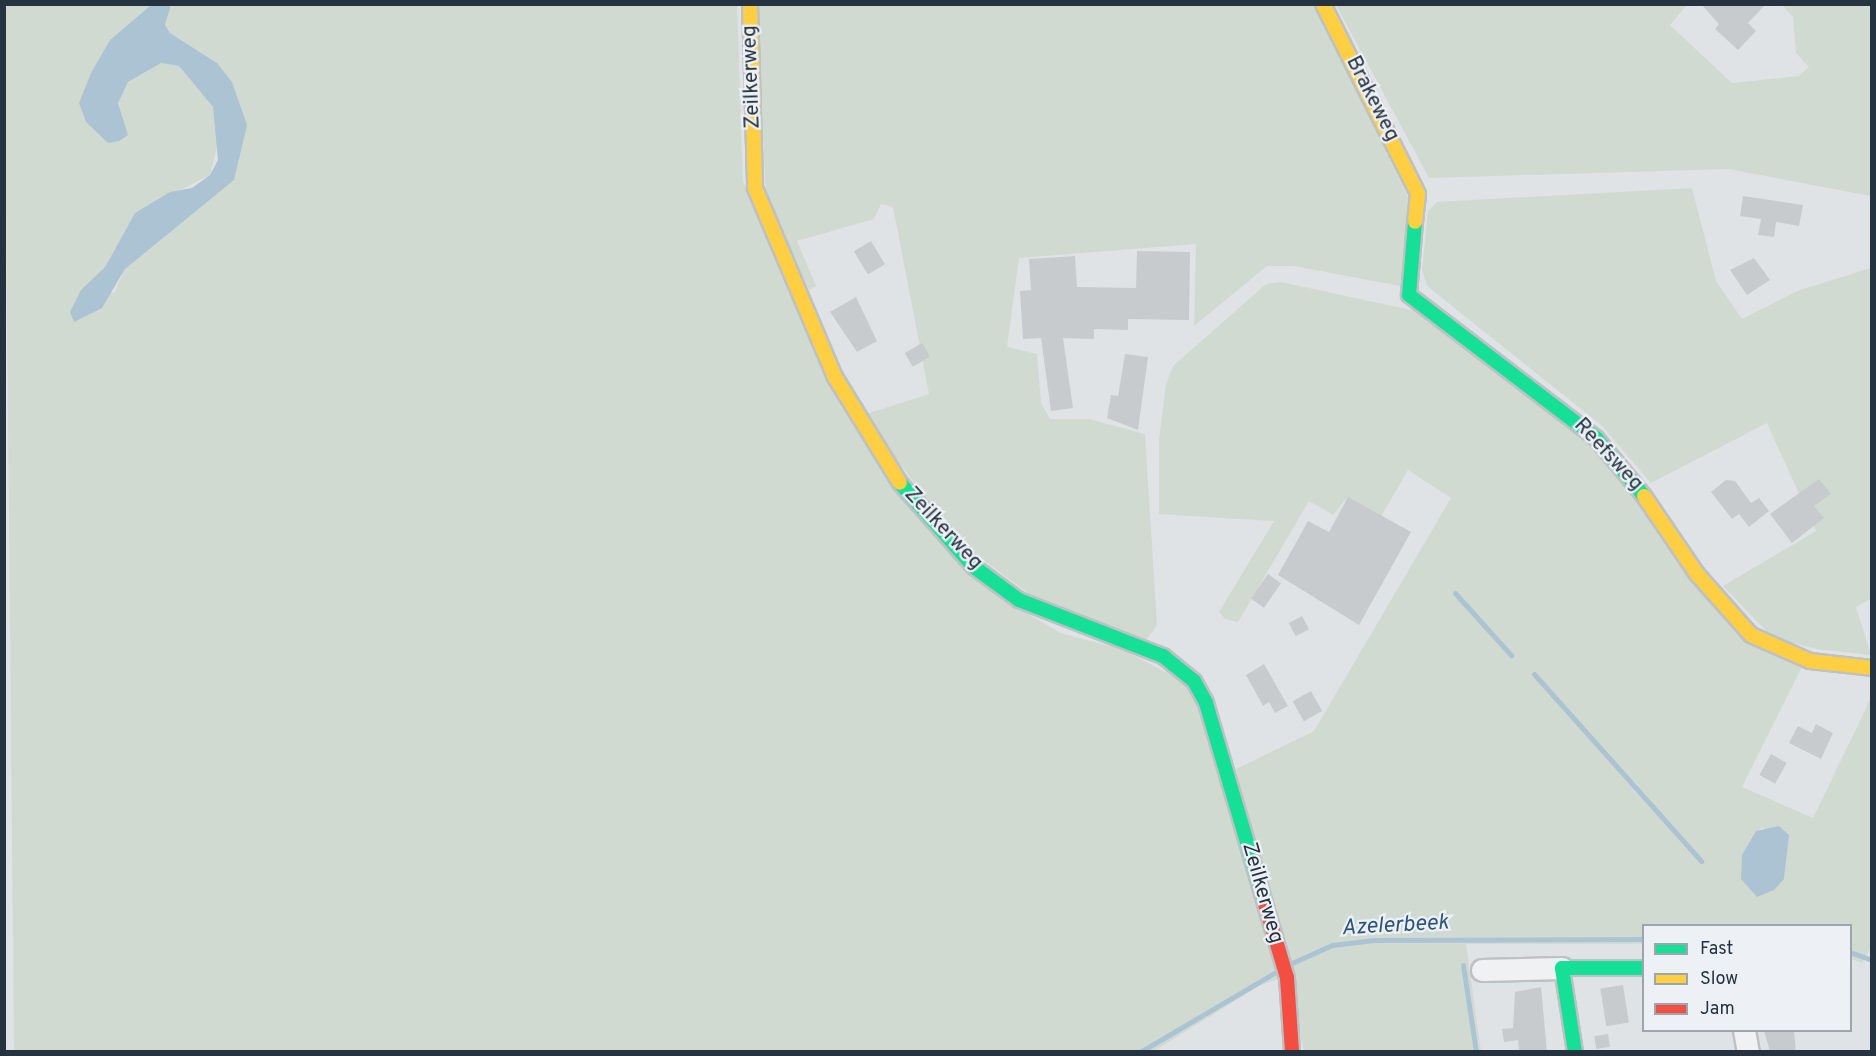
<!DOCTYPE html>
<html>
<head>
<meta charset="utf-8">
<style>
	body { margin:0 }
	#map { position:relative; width:1876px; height:1056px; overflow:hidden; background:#e0e3e5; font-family:Overpass,sans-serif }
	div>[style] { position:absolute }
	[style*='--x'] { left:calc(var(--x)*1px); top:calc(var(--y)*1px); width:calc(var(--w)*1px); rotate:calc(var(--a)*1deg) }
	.green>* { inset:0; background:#d1dad0 }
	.water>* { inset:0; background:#acc3d4 }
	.stream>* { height:5px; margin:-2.5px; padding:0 2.5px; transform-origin:2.5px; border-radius:2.5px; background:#acc3d4 }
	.building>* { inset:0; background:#c8cbce; transform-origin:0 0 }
	.roads { filter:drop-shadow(2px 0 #bec1c3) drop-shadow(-2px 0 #bec1c3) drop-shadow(0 2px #bec1c3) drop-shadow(0 -2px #bec1c3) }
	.street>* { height:21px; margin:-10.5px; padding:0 10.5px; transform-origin:10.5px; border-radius:10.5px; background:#eff1f2 }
	.fast>* { height:14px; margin:-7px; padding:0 7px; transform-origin:7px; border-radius:7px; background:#16e098 }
	.slow>* { height:14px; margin:-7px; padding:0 7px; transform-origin:7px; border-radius:7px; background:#ffcf43 }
	.jam>* { height:14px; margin:-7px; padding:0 7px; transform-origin:7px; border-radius:7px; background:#f24e42 }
	span { translate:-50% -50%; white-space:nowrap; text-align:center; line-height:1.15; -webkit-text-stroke:4.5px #edf1f6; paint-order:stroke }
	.street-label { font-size:21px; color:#253240 }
	.water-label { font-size:22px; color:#2c5577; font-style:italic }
	.frame { position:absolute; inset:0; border:6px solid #253240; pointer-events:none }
	.legend { position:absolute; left:1642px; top:924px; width:210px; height:108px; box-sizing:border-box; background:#edf1f6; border:2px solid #9da5ad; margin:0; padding:8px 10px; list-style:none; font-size:18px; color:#253240 }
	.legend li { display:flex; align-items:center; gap:12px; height:30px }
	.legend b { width:30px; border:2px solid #9da5ad }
</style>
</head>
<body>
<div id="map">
	<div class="green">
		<div style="clip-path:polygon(4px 5px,151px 5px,110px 40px,79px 103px,127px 135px,118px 102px,128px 82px,161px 63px,179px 66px,213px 107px,219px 139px,210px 175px,135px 213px,105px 267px,81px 290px,114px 293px,125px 269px,140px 254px,234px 180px,217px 63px,170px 33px,165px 25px,171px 5px,737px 5px,743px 181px,825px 377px,1012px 605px,1061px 633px,1121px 649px,1191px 685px,1281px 978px,1259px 986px,1154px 1051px,14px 1051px)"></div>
		<div style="clip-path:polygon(756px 5px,1316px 5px,1412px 206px,1400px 286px,1294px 266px,1267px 266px,1194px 326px,1196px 244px,1019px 258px,1007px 347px,1037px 354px,1041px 403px,1050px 419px,1089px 419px,1145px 434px,1157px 625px,1146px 640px,1029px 594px,959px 542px,863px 415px,929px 394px,893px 207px,881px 204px,874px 219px,797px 241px,816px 286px,809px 290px,766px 194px)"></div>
		<div style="clip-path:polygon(1336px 5px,1687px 5px,1670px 25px,1732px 83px,1799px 76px,1809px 67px,1796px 53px,1793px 17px,1782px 5px,1871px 5px,1871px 196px,1728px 169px,1429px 178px)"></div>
		<div style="clip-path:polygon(1692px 188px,1716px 281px,1742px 319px,1797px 291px,1871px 268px,1872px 598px,1856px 607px,1871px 655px,1816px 649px,1772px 637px,1723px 586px,1816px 531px,1767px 423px,1651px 483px,1601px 425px,1427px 286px,1422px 270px,1428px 211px,1437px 202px)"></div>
		<div style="clip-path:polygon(evenodd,1281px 282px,1425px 313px,1585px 432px,1694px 578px,1804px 663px,1742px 787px,1813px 818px,1871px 698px,1872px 946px,1862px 963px,1851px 959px,1850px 926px,1644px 926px,1643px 944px,1466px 944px,1481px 1051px,1304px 1051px,1236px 769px,1314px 731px,1451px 498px,1408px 470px,1379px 520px,1346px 499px,1333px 515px,1309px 501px,1238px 622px,1225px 619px,1219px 612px,1274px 521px,1159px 514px,1159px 439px,1166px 384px,1173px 366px,1266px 284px,1281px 282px,1762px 827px,1787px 848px,1784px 879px,1742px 855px,1762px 827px)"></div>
	</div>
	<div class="water">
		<div style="clip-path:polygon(151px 5px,171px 5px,165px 25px,170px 33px,217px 63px,232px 82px,247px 125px,234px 180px,125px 269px,102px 308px,74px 322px,70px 312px,81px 290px,105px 267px,135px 213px,170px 192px,192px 188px,210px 175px,218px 160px,213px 107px,179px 66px,161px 63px,128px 82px,118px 103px,128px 135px,119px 141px,108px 143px,86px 122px,79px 103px,91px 73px,110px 40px)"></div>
		<div style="clip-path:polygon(1779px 826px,1789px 835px,1784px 879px,1774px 890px,1757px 897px,1741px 879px,1742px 855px,1756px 831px)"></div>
	</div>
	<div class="stream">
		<div style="--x:1455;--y:593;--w:84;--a:47.9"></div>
		<div style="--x:1534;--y:674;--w:251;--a:48.2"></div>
		<div style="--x:1850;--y:952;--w:23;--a:20"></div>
		<div style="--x:1292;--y:963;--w:44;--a:-24.2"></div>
		<div style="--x:1332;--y:945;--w:42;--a:-6.8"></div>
		<div style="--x:1374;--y:940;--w:270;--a:-0.2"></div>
		<div style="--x:1463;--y:965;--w:88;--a:81.5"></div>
		<div style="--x:1140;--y:1052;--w:158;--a:-30.5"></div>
	</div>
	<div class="building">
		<div style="clip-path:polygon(1701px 4px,1766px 4px,1748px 23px,1756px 31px,1738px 50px,1715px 29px,1719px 24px)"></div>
		<div style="clip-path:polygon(1743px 196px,1803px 205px,1799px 226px,1776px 222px,1774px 237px,1758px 235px,1761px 219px,1740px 216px)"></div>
		<div style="left:871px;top:241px;width:27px;height:20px;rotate:59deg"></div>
		<div style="clip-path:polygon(1137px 251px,1190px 252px,1189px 320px,1128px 319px,1128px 330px,1094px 329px,1094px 339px,1063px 338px,1073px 408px,1051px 411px,1041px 338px,1023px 339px,1020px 291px,1031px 290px,1029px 259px,1075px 256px,1077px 287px,1136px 288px)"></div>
		<div style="clip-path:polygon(1754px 258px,1770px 280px,1747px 295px,1730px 270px)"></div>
		<div style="clip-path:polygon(856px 297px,877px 341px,857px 352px,830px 312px)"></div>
		<div style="left:922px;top:343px;width:16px;height:20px;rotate:60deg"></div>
		<div style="clip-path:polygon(1125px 354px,1148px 357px,1138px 430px,1107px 418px,1111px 395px,1118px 396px)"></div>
		<div style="clip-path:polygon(1819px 479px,1831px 494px,1814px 506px,1824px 518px,1792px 543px,1770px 514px)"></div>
		<div style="clip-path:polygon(1726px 480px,1735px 481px,1751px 503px,1759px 498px,1769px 511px,1749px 527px,1739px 514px,1732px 519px,1711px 492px)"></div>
		<div style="clip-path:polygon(1348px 497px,1411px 532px,1359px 625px,1278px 575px,1308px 521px,1329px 532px)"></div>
		<div style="left:1268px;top:574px;width:16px;height:30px;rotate:35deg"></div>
		<div style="left:1302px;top:616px;width:15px;height:15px;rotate:62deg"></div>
		<div style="clip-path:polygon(1264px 664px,1288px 706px,1275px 713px,1269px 702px,1263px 706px,1246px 675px)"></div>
		<div style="left:1311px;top:691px;width:23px;height:21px;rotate:61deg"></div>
		<div style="clip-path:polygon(1816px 724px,1833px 733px,1821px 759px,1789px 743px,1798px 726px,1812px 733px)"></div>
		<div style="left:1771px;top:754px;width:18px;height:24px;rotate:29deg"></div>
		<div style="left:1623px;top:985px;width:38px;height:23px;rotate:81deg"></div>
		<div style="clip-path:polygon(1541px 987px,1547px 1052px,1519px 1052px,1518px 1040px,1504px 1042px,1502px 1029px,1513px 1028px,1515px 992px)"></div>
		<div style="clip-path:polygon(1764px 1030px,1794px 1030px,1796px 1052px,1770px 1052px)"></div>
		<div style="left:1608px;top:1034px;width:13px;height:14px;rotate:81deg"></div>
	</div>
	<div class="roads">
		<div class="street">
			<div style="--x:1482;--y:970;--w:80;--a:-1.4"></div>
			<div style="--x:1744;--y:1030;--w:22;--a:80"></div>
		</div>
		<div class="fast">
			<div style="--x:1415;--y:222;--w:73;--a:94.7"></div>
			<div style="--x:1409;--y:295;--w:235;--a:37.4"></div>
			<div style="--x:1596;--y:438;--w:75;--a:50.4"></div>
			<div style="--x:900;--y:483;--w:112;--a:48.6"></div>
			<div style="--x:974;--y:567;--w:56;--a:36.3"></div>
			<div style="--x:1019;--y:600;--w:155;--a:21.3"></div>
			<div style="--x:1163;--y:656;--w:40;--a:39"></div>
			<div style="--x:1194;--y:681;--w:25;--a:61"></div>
			<div style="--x:1206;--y:703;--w:209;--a:73.6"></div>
			<div style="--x:1575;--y:1052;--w:85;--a:-98.8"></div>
			<div style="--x:1562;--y:968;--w:82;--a:0"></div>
		</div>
		<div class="slow">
			<div style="--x:750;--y:4;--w:184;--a:88.4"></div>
			<div style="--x:755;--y:188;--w:205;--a:67.1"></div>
			<div style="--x:835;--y:377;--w:124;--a:58.5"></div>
			<div style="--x:1323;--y:4;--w:212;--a:63.4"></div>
			<div style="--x:1418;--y:194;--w:28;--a:96"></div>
			<div style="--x:1644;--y:496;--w:94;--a:55.8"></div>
			<div style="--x:1697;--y:574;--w:81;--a:48.5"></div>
			<div style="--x:1751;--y:635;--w:64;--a:23.8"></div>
			<div style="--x:1810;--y:661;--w:62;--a:6.4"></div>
		</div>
		<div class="jam">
			<div style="--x:1265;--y:904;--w:77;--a:73.4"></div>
			<div style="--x:1287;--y:978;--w:74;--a:86.1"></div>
		</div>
	</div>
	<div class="street-label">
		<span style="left:752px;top:77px;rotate:-92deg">Zeilkerweg</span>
		<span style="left:1372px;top:99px;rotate:63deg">Brakeweg</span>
		<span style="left:1608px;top:455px;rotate:47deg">Reefsweg</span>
		<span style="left:943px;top:529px;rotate:47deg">Zeilkerweg</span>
		<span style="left:1262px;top:893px;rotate:74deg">Zeilkerweg</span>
	</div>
	<div class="water-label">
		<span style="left:1395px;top:926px;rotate:-3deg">Azelerbeek</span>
	</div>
	<div class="frame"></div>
	<ul class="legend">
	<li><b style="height:8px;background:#16e098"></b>Fast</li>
	<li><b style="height:8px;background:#ffcf43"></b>Slow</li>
	<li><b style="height:8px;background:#f24e42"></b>Jam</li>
	</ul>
</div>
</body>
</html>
